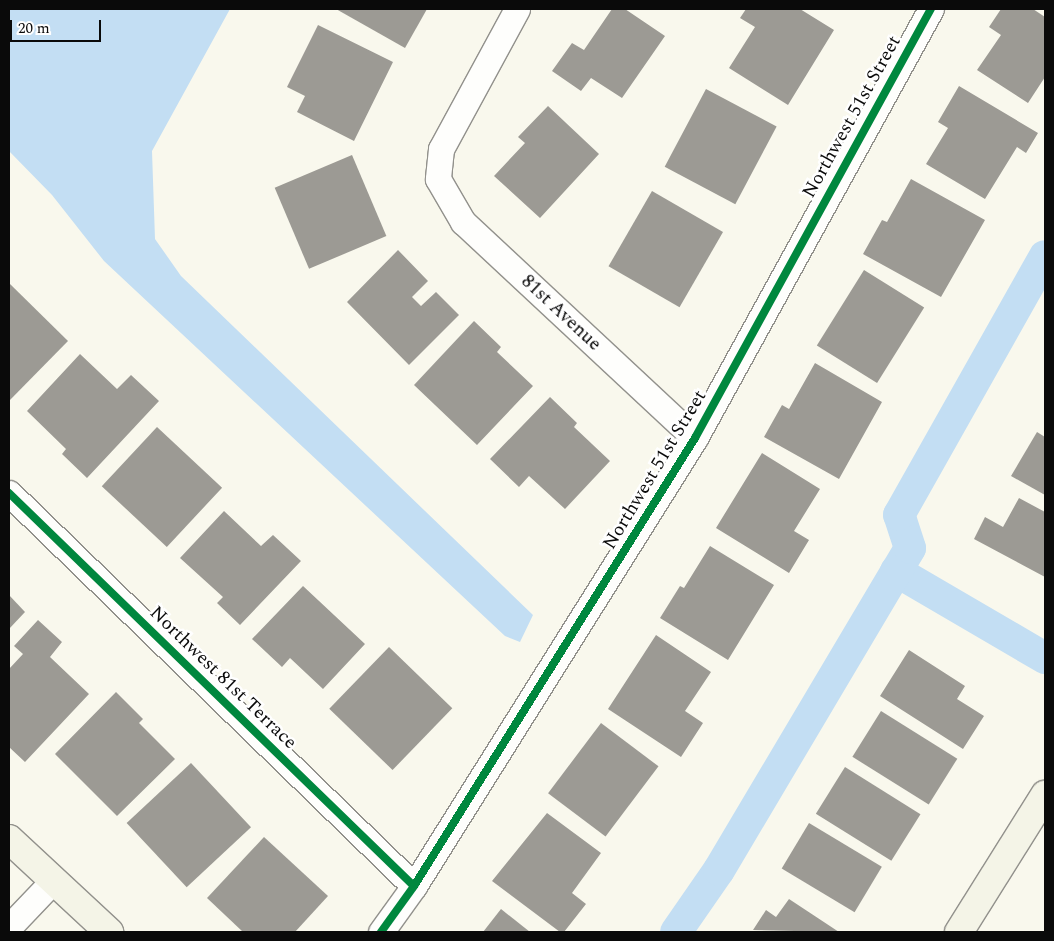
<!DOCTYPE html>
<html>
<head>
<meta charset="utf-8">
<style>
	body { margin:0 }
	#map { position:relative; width:1054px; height:941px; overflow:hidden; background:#f9f8ed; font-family:Spectral,serif }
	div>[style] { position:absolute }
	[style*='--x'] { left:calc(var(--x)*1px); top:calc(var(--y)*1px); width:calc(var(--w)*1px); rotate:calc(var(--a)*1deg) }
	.water>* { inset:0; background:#c3def3 }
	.canal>* { height:32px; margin:-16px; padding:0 16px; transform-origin:16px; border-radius:16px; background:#c3def3 }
	.building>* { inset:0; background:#9c9a94; transform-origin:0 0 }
	.roads { filter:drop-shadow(1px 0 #92918c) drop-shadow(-1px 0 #92918c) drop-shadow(0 1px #92918c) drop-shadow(0 -1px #92918c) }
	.street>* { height:25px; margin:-12.5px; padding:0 12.5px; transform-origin:12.5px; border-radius:12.5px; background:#fefefc }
	.secondary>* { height:28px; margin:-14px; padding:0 14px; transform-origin:14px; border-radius:14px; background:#f4f4e7 }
	.cycleway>* { height:8px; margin:-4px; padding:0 4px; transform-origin:4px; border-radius:4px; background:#00873e }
	span { translate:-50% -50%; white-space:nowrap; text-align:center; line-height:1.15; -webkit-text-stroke:5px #fff; paint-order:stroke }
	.street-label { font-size:19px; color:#0a0a0a }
	.frame { position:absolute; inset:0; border:10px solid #0a0a0a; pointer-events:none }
	.scale { position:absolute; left:10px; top:20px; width:91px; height:22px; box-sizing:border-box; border:2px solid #0a0a0a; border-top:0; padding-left:6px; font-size:15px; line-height:18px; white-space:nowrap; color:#0a0a0a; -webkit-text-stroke:4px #fff; paint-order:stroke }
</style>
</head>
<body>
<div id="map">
	<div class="water">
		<div style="clip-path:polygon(9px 9px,230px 9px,152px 151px,155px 239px,181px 276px,533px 615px,520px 642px,505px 636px,104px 261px,52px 195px,9px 151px)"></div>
	</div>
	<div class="canal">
		<div style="--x:896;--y:571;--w:173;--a:30.3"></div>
		<div style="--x:676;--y:932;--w:75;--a:-55.3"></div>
		<div style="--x:719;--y:870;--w:374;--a:-59.3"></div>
		<div style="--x:910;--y:548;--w:35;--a:-108"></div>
		<div style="--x:899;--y:515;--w:297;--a:-60.6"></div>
	</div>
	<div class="building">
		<div style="clip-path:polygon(336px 9px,427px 9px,405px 48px)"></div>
		<div style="clip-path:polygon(612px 9px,625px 9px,665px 36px,622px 98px,591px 78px,581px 91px,552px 71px,572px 43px,584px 50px)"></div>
		<div style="clip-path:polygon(746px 9px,800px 9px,834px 30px,788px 105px,729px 68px,755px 27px,740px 18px)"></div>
		<div style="clip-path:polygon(1001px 9px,1033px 9px,1045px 17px,1045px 77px,1028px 103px,977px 70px,1001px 35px,989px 27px)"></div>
		<div style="clip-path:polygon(318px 25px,393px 62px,354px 141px,297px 112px,305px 96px,287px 87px)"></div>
		<div style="clip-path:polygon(959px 86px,1038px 133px,1026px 153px,1017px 147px,985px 199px,926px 164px,948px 128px,938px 122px)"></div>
		<div style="left:706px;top:89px;width:80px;height:88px;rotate:28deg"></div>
		<div style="clip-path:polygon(548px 106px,599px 154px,540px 218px,494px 176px,525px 143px,518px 137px)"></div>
		<div style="left:352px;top:155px;width:88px;height:84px;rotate:67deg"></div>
		<div style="clip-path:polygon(911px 179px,985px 220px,941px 297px,863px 254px,882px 220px,887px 222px)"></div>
		<div style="left:652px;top:191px;width:82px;height:87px;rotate:30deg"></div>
		<div style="clip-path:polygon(398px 250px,428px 281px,412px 297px,421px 306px,436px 292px,459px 315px,409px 365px,347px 302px)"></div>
		<div style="left:864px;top:270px;width:71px;height:89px;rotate:32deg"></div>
		<div style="clip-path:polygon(9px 283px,68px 341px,9px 401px)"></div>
		<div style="clip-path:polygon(474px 321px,501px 347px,497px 352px,533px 386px,477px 445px,414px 385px)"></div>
		<div style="clip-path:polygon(80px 354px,117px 389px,131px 375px,159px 401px,87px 478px,62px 454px,66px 449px,27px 411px)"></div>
		<div style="clip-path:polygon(815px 363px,882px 402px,839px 479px,764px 437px,782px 405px,789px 409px)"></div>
		<div style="clip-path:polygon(550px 397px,577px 423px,574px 427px,610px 461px,565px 509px,529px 476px,519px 487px,490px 459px)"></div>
		<div style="left:157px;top:427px;width:89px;height:81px;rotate:43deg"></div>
		<div style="clip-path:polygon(1037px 432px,1045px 437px,1045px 495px,1011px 476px)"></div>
		<div style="clip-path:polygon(762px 453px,820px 489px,794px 531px,809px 540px,789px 573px,716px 528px)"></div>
		<div style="clip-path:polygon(1019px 498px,1045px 512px,1045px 577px,974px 539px,985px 517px,1003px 527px)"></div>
		<div style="clip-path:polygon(224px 511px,261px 546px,273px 535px,301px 561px,240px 625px,217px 603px,223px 597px,180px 558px)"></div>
		<div style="clip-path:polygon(710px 546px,774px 585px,728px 660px,660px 618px,680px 586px,684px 588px)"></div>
		<div style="clip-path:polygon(303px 586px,365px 644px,323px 689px,290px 658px,282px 667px,252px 639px)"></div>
		<div style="clip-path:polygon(9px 595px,25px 612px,9px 629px)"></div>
		<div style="clip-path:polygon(38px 620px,62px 642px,50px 657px,89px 694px,25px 762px,9px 747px,9px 669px,23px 654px,14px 646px)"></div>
		<div style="clip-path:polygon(656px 635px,711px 672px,685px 711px,703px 723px,681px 757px,608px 709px)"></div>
		<div style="left:389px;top:647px;width:88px;height:86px;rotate:44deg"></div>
		<div style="clip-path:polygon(909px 650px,965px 686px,957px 699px,984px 716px,963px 749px,880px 696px)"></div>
		<div style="clip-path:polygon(116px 692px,143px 719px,139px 723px,175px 759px,117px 816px,55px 754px)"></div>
		<div style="left:881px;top:711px;width:90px;height:54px;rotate:32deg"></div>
		<div style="left:601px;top:723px;width:72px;height:88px;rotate:37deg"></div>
		<div style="left:191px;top:763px;width:88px;height:88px;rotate:47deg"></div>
		<div style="left:845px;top:767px;width:89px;height:55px;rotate:32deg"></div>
		<div style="clip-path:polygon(547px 813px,601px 853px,572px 893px,586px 904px,564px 932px,560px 932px,492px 881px)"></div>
		<div style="left:809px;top:823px;width:85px;height:53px;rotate:31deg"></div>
		<div style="clip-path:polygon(264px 837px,328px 896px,295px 932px,243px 932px,207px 898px)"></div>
		<div style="clip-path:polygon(789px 899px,839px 932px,753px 930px,766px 910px,776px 917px)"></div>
		<div style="clip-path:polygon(501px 909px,530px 932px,483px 932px)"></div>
	</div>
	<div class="roads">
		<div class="street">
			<div style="--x:517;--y:9;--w:159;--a:118.5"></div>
			<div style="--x:441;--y:149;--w:30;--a:96"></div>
			<div style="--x:438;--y:179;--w:50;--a:59.8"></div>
			<div style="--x:463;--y:222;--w:317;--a:43"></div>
			<div style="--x:9;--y:493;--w:564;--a:44.14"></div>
			<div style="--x:9;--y:927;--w:64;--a:-46.3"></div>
			<div style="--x:381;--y:932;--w:57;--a:-54.3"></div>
			<div style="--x:414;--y:886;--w:529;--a:-57.9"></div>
			<div style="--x:695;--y:438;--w:490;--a:-61.2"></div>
		</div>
		<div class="secondary">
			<div style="--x:9;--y:839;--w:137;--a:42.9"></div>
			<div style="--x:959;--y:932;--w:162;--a:-57.9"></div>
		</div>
	</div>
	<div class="cycleway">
		<div style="--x:9;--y:493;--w:564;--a:44.14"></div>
		<div style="--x:381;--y:932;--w:57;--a:-54.3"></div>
		<div style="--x:414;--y:886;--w:529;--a:-57.9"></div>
		<div style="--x:695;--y:438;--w:490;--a:-61.2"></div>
	</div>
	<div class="street-label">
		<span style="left:852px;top:117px;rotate:-61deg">Northwest 51st Street</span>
		<span style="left:561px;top:313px;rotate:43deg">81st Avenue</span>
		<span style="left:655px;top:470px;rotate:-59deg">Northwest 51st Street</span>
		<span style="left:223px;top:678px;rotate:44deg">Northwest 81st Terrace</span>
	</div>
	<div class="frame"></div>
	<div class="scale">20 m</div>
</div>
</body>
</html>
